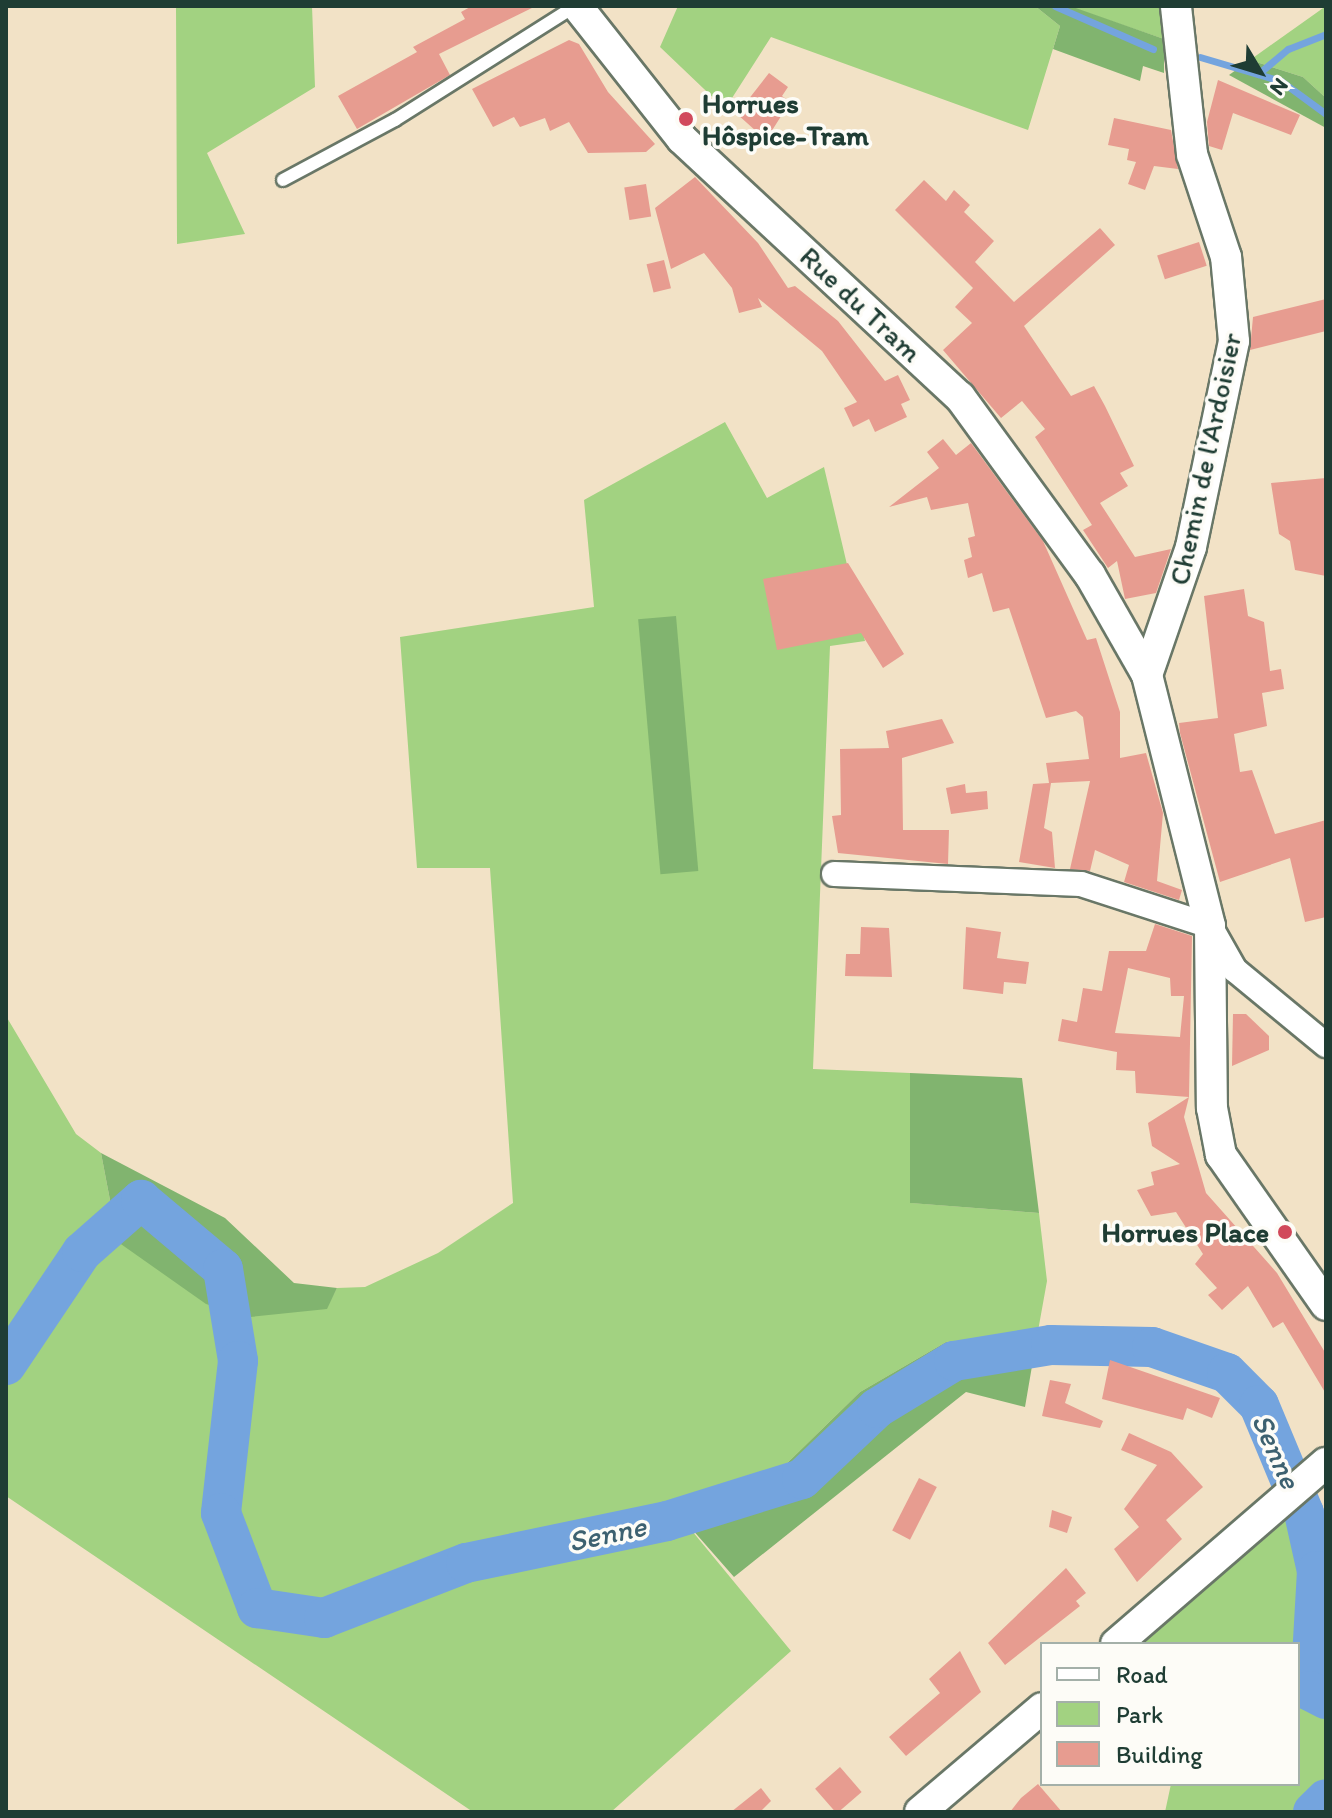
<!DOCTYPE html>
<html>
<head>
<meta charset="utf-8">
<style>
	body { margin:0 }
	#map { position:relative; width:1332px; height:1818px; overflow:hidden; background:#f2e2c6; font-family:Itim,sans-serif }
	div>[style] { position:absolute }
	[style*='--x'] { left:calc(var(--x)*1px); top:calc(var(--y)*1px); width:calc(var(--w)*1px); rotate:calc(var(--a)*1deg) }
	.green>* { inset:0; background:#a2d281 }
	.forest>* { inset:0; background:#81b46f; transform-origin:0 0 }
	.stream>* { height:7px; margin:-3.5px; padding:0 3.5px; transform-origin:3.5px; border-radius:3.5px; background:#74a4de }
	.river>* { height:40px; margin:-20px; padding:0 20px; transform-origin:20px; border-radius:20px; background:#74a4de }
	.building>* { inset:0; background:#e79c90; transform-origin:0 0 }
	.roads { filter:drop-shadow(2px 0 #697767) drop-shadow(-2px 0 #697767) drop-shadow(0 2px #697767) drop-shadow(0 -2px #697767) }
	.service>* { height:12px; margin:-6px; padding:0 6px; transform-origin:6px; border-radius:6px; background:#fff }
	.minor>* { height:24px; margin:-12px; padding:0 12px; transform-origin:12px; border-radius:12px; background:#fff }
	.tertiary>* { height:30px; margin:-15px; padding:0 15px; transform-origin:15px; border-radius:15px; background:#fff }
	.dots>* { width:22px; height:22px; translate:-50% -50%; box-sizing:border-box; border:4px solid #fdfcf7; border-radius:50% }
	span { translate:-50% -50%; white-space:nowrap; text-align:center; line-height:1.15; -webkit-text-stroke:7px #fdfcf7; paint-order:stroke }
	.poi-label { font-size:28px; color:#1f3d34; font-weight:700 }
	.left { translate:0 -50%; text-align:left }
	.right { translate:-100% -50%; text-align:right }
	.street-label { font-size:28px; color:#1f3d34 }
	.water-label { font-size:30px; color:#3d6170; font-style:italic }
	.frame { position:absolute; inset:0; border:8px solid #1f3d34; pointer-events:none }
	.legend { position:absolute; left:1040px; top:1642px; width:260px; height:144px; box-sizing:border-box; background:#fdfcf7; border:2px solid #a4b0a9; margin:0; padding:10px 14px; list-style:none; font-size:24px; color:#1f3d34 }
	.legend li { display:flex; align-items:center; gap:16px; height:40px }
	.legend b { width:40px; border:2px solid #a4b0a9 }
	.north { position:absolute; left:1220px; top:32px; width:80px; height:80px; -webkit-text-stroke:6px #fdfcf7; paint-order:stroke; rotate:128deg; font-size:22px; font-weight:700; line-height:32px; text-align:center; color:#1f3d34 }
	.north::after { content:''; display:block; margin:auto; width:28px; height:36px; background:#1f3d34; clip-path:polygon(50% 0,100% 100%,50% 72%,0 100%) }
</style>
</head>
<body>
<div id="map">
	<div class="green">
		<div style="clip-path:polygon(176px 6px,312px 6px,315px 87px,207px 153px,245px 234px,177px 244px)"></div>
		<div style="clip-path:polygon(678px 6px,1035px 6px,1060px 26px,1028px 130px,771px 37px,725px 109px,660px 47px)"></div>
		<div style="clip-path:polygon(1070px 6px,1162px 6px,1164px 39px,1076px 9px)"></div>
		<div style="clip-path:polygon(1326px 6px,1326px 98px,1303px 77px,1250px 60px)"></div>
		<div style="clip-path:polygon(evenodd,725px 422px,767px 498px,824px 467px,865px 641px,830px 646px,813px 1069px,910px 1073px,911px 1203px,1039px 1213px,1047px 1281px,1038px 1331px,946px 1342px,860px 1392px,779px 1471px,669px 1503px,791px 1651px,611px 1812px,473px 1812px,6px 1496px,6px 1016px,76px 1134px,101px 1153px,118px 1242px,326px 1309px,337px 1288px,365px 1287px,438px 1253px,513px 1203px,490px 868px,417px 868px,400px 637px,594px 607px,584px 500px,725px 422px,675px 617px,697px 871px,696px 871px,661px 866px,675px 617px)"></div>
		<div style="clip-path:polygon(1299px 1473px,1326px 1555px,1326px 1812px,1165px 1812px,1171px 1784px,1298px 1784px,1298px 1644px,1123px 1644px)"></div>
	</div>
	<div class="forest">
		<div style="clip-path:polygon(1035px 6px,1070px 6px,1164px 39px,1164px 73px,1143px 66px,1140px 81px,1053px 49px,1060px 26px)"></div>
		<div style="clip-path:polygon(1250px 60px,1303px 77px,1326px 98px,1326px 128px,1229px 75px)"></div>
		<div style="left:676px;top:616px;width:256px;height:38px;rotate:85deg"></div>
		<div style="clip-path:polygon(910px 1073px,1022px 1078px,1039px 1213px,910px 1203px)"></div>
		<div style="clip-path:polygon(101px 1153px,225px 1218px,294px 1283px,337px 1288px,327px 1309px,250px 1317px,206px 1304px,118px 1242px)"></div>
		<div style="clip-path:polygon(1038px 1331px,1025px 1407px,966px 1392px,734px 1577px,669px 1503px,779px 1471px,860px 1392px,946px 1342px)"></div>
	</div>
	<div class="stream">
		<div style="--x:1055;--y:6;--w:107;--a:23.7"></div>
		<div style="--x:1200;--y:57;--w:84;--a:16.5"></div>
		<div style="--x:1281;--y:81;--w:56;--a:36.3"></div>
		<div style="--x:1258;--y:74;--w:39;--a:-40"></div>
		<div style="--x:1288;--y:49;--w:41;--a:-21.5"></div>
	</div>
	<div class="river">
		<div style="--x:6;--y:1365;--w:136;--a:-56.1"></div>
		<div style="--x:82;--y:1252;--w:79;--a:-41.4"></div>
		<div style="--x:141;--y:1200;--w:107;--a:40.1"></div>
		<div style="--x:223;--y:1269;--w:93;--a:80.7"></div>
		<div style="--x:238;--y:1361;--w:153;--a:96.4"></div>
		<div style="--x:221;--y:1513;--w:102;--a:69.2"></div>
		<div style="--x:257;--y:1608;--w:68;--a:8.5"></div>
		<div style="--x:324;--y:1618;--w:152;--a:-21.2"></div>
		<div style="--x:466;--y:1563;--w:205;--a:-11.8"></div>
		<div style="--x:667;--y:1521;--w:141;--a:-17.3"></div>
		<div style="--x:802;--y:1479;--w:103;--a:-43.4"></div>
		<div style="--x:877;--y:1408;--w:90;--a:-31.4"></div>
		<div style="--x:954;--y:1361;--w:98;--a:-9.4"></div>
		<div style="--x:1051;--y:1345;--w:101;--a:1.1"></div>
		<div style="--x:1152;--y:1347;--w:79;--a:19.1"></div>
		<div style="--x:1227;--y:1373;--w:45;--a:45"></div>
		<div style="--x:1259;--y:1405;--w:117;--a:67.4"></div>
		<div style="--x:1304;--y:1513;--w:59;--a:77.4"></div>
		<div style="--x:1317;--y:1571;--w:120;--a:93.3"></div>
		<div style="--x:1310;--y:1691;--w:18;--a:27"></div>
		<div style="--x:1313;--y:1812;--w:18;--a:-45"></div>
	</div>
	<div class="building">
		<div style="clip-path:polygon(472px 6px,536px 6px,439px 54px,450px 75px,357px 129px,338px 96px,417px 52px,413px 47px,465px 19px,461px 12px)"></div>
		<div style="clip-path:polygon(569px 40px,579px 44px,608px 92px,655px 144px,646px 152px,588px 153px,569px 122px,550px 131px,545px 118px,520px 127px,514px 117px,493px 127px,472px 89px)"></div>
		<div style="clip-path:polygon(769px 73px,788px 87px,782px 96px,790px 102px,766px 140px,737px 114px)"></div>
		<div style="clip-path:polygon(1218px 80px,1300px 115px,1291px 135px,1233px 113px,1222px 150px,1209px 146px,1207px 122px)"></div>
		<div style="clip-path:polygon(1114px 118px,1171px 130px,1178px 169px,1154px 166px,1145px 190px,1128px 184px,1136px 162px,1127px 160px,1129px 149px,1108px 145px)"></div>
		<div style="clip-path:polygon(695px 177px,758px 243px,788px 288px,795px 286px,838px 321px,885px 381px,898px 375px,910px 400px,901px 404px,907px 417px,875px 432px,869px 419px,853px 427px,844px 408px,857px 402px,822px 351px,758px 298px,762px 307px,739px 313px,732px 288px,704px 253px,671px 269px,655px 208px)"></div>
		<div style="clip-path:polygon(924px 180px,946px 201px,954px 190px,970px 205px,964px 212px,994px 241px,975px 262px,1014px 302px,1100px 228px,1115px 245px,1024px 326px,1071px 396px,1094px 386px,1105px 406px,1134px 466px,1120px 473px,1128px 486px,1100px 503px,1135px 557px,1171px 549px,1156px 593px,1125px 599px,1117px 561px,1108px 568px,1083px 530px,1092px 525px,1035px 437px,1045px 429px,1022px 401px,1001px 418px,943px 350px,972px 323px,955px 307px,973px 288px,895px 210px)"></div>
		<div style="left:646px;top:184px;width:33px;height:22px;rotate:81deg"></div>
		<div style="left:1199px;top:242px;width:25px;height:44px;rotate:72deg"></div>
		<div style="left:664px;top:260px;width:29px;height:18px;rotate:76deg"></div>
		<div style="clip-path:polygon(1326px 299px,1326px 331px,1250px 350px,1253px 317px)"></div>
		<div style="clip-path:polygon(943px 439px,956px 455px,971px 443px,1043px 541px,1087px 640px,1096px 638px,1120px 712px,1120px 758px,1146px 753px,1163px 813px,1157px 881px,1182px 890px,1179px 900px,1124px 882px,1129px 865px,1095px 850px,1090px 871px,1070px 869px,1090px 781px,1051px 783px,1044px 828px,1052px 832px,1055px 868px,1019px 862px,1033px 784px,1049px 783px,1046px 763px,1089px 759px,1083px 717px,1076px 711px,1046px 718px,1009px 608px,993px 612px,982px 573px,968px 578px,964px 560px,972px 557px,968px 538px,975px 536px,968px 503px,931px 510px,927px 497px,889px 507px,939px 468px,927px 452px)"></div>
		<div style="clip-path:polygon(1326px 478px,1326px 576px,1295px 570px,1290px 541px,1279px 534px,1271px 483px)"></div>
		<div style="clip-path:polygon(848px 563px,904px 654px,883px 668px,861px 633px,777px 650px,763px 579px)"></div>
		<div style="clip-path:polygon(1244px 589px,1248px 616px,1264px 622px,1270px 671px,1281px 669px,1284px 689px,1262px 693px,1267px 726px,1234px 734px,1240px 772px,1252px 770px,1275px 834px,1326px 820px,1326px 917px,1305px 922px,1290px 858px,1220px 882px,1180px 733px,1179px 723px,1218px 718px,1204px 596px)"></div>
		<div style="clip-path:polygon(942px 719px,954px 743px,902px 758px,903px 830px,949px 830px,948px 864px,838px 853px,832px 816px,841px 815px,840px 749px,889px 748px,886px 731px)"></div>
		<div style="clip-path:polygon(965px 784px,966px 793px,987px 791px,988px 809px,951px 814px,946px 788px)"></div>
		<div style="clip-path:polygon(evenodd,1155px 924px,1192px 936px,1189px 1097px,1136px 1093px,1135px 1071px,1116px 1070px,1117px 1052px,1058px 1041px,1062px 1019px,1077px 1022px,1083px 988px,1102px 991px,1109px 951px,1146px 951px,1155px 924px,1128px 968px,1170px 978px,1171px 996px,1184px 996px,1180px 1037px,1115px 1033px,1128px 968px)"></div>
		<div style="clip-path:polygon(861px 927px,889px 928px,892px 977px,845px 976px,846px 954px,860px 954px)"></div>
		<div style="clip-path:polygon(966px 927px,1001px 932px,997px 958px,1029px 962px,1026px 984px,1004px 982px,1003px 994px,963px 989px)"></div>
		<div style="clip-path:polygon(1233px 1014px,1246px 1014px,1269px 1036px,1269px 1050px,1232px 1066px)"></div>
		<div style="clip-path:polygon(1189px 1097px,1184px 1117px,1206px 1193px,1277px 1273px,1326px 1354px,1326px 1394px,1283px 1322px,1273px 1328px,1248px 1286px,1222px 1310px,1208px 1295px,1217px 1288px,1195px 1264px,1203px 1254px,1176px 1212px,1151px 1216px,1137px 1190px,1154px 1185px,1151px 1172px,1180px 1164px,1152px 1146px,1148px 1123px)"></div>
		<div style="clip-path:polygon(1110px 1360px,1220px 1398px,1212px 1418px,1187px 1408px,1183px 1420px,1102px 1399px)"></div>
		<div style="clip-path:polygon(1050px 1380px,1071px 1384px,1065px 1403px,1103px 1421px,1100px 1428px,1042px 1416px)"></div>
		<div style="clip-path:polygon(1129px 1433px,1171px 1452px,1203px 1487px,1166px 1520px,1182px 1539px,1137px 1582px,1114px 1549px,1139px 1527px,1124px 1509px,1157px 1465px,1121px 1450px)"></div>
		<div style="left:919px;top:1478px;width:20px;height:59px;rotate:27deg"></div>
		<div style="clip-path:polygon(1052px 1510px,1072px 1517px,1067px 1533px,1049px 1527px)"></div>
		<div style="clip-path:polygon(1066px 1568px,1086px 1593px,1076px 1601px,1080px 1606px,1005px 1665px,988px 1643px)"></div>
		<div style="clip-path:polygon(960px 1651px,981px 1692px,906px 1756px,889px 1737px,940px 1693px,929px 1679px)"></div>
		<div style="left:840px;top:1767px;width:33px;height:33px;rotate:49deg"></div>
		<div style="clip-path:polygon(1038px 1784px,1062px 1812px,1010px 1812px,1021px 1798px)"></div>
		<div style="clip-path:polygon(761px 1788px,771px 1801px,760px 1812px,731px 1812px)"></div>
	</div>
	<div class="roads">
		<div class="service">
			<div style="--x:283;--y:180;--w:127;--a:-28.2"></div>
			<div style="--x:395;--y:120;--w:213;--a:-32.3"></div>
		</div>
		<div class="minor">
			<div style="--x:834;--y:874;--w:247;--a:2.3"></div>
			<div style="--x:1081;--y:884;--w:136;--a:18"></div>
			<div style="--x:1210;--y:926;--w:51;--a:60.4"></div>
			<div style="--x:1235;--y:970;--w:118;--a:39.5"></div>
		</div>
		<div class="tertiary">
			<div style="--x:577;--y:6;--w:169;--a:51.7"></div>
			<div style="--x:682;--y:139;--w:379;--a:42.9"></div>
			<div style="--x:960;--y:397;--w:220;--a:53.9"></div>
			<div style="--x:1090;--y:575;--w:115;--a:60.3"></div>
			<div style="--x:1147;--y:675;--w:259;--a:75.9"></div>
			<div style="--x:1210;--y:926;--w:182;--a:89.4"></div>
			<div style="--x:1212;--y:1108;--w:48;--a:79.2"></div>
			<div style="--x:1221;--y:1155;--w:183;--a:55"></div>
			<div style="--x:1147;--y:675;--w:135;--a:-71"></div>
			<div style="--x:1191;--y:547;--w:210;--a:-78.2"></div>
			<div style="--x:1234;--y:341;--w:84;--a:-95.4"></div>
			<div style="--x:1226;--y:257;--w:108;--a:-108.3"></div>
			<div style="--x:1192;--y:154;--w:149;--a:-96.2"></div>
			<div style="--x:1116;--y:1644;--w:277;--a:-40.8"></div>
			<div style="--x:920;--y:1812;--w:160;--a:-40.4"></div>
		</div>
	</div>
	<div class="dots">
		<div style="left:686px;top:119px;background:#d1495b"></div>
		<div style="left:1285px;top:1232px;background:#d1495b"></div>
	</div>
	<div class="poi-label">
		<span class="left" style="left:702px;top:119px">Horrues<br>Hôspice-Tram</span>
		<span class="right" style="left:1269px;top:1232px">Horrues Place</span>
	</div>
	<div class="street-label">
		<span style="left:861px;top:304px;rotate:43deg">Rue du Tram</span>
		<span style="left:1205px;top:459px;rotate:-78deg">Chemin de l'Ardoisier</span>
	</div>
	<div class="water-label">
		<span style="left:1276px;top:1451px;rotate:66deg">Senne</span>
		<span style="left:607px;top:1534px;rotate:-12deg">Senne</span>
	</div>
	<div class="frame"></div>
	<ul class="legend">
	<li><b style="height:10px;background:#fff"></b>Road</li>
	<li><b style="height:22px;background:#a2d281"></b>Park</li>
	<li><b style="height:22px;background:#e79c90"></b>Building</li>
	</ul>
	<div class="north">N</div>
</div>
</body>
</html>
